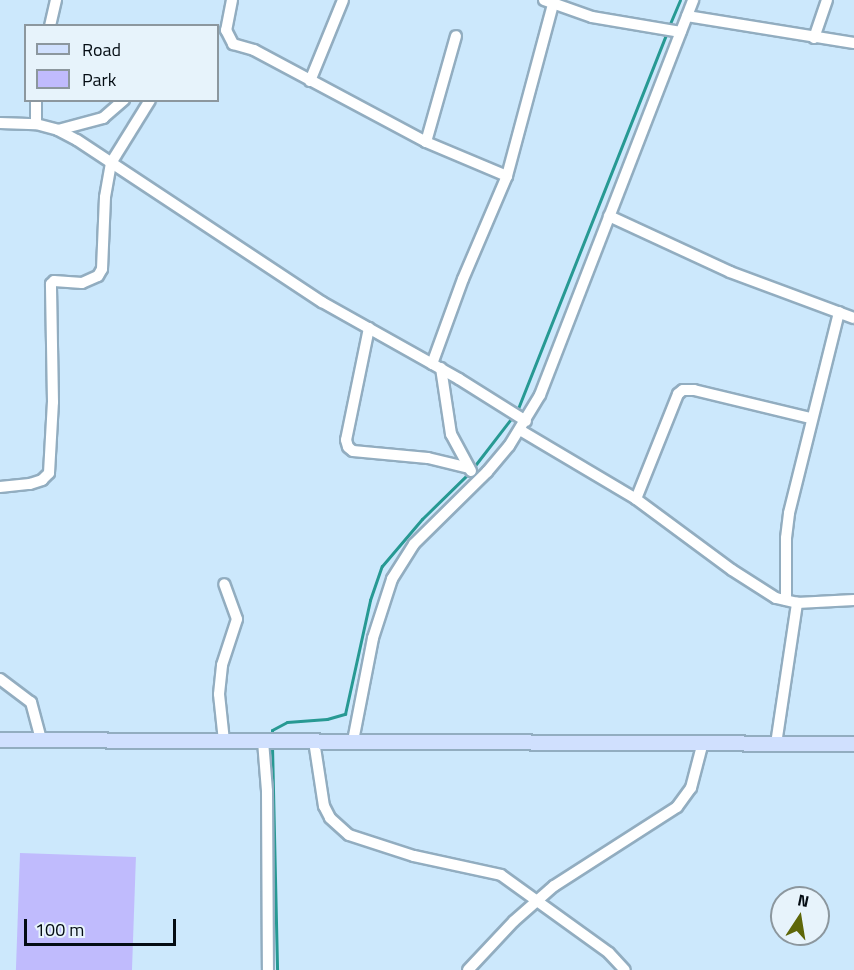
<!DOCTYPE html>
<html>
<head>
<meta charset="utf-8">
<style>
	body { margin:0 }
	#map { position:relative; width:854px; height:970px; overflow:hidden; background:#cce8fc; font-family:"Titillium Web",sans-serif }
	div>[style] { position:absolute }
	[style*='--x'] { left:calc(var(--x)*1px); top:calc(var(--y)*1px); width:calc(var(--w)*1px); rotate:calc(var(--a)*1deg) }
	.green>* { inset:0; background:#c0bbfd; transform-origin:0 0 }
	.stream>* { height:3px; margin:-1.5px; padding:0 1.5px; transform-origin:1.5px; border-radius:1.5px; background:#279993 }
	.roads { filter:drop-shadow(2px 0 #92adc0) drop-shadow(-2px 0 #92adc0) drop-shadow(0 2px #92adc0) drop-shadow(0 -2px #92adc0) }
	.minor>* { height:10px; margin:-5px; padding:0 5px; transform-origin:5px; border-radius:5px; background:#fff }
	.secondary>* { height:14px; margin:-7px; padding:0 7px; transform-origin:7px; border-radius:7px; background:#d0e0fe }
	span { translate:-50% -50%; white-space:nowrap; text-align:center; line-height:1.15; -webkit-text-stroke:6px #e7f3fb; paint-order:stroke }
	.legend { position:absolute; left:24px; top:24px; width:195px; height:78px; box-sizing:border-box; background:#e7f3fb; border:2px solid #8c979e; margin:0; padding:8px 10px; list-style:none; font-size:18px; color:#040c13 }
	.legend li { display:flex; align-items:center; gap:12px; height:30px }
	.legend b { width:30px; border:2px solid #8c979e }
	.north { position:absolute; left:770px; top:886px; width:60px; height:60px; box-sizing:border-box; background:#e7f3fb; border:2px solid #8c979e; border-radius:50%; rotate:12deg; font-size:16px; font-weight:700; line-height:24px; text-align:center; color:#040c13 }
	.north::after { content:''; display:block; margin:auto; width:21px; height:27px; background:#5e6709; clip-path:polygon(50% 0,100% 100%,50% 72%,0 100%) }
	.scale { position:absolute; left:24px; top:919px; width:152px; height:27px; box-sizing:border-box; border:3px solid #040c13; border-top:0; padding-left:8px; font-size:18px; line-height:21px; white-space:nowrap; color:#040c13; -webkit-text-stroke:4px #e7f3fb; paint-order:stroke }
</style>
</head>
<body>
<div id="map">
	<div class="green">
		<div style="left:20px;top:853px;width:116px;height:117px;rotate:2deg"></div>
	</div>
	<div class="stream">
		<div style="--x:669;--y:26;--w:28;--a:-67"></div>
		<div style="--x:517;--y:411;--w:408;--a:-68.4"></div>
		<div style="--x:473;--y:468;--w:66;--a:-52.4"></div>
		<div style="--x:272;--y:737;--w:7;--a:-90"></div>
		<div style="--x:272;--y:730;--w:17;--a:-28"></div>
		<div style="--x:287;--y:722;--w:40;--a:-4.3"></div>
		<div style="--x:327;--y:719;--w:19;--a:-16"></div>
		<div style="--x:345;--y:714;--w:117;--a:-77.6"></div>
		<div style="--x:370;--y:600;--w:36;--a:-71"></div>
		<div style="--x:382;--y:566;--w:62;--a:-49.6"></div>
		<div style="--x:422;--y:519;--w:66;--a:-44.4"></div>
		<div style="--x:272;--y:746;--w:224;--a:88.7"></div>
	</div>
	<div class="roads">
		<div class="minor">
			<div style="--x:232;--y:0;--w:31;--a:101"></div>
			<div style="--x:226;--y:30;--w:16;--a:63"></div>
			<div style="--x:233;--y:44;--w:22;--a:16"></div>
			<div style="--x:254;--y:50;--w:195;--a:28.1"></div>
			<div style="--x:426;--y:142;--w:88;--a:22.8"></div>
			<div style="--x:544;--y:0;--w:51;--a:19.5"></div>
			<div style="--x:592;--y:17;--w:90;--a:9.6"></div>
			<div style="--x:687;--y:16;--w:169;--a:9.2"></div>
			<div style="--x:50;--y:26;--w:27;--a:-77"></div>
			<div style="--x:814;--y:38;--w:40;--a:-71.1"></div>
			<div style="--x:310;--y:81;--w:87;--a:-67.8"></div>
			<div style="--x:0;--y:123;--w:36;--a:2"></div>
			<div style="--x:36;--y:124;--w:23;--a:15"></div>
			<div style="--x:58;--y:130;--w:21;--a:28"></div>
			<div style="--x:77;--y:140;--w:294;--a:33.5"></div>
			<div style="--x:322;--y:302;--w:157;--a:29.3"></div>
			<div style="--x:459;--y:379;--w:79;--a:32.1"></div>
			<div style="--x:36;--y:124;--w:24;--a:-90"></div>
			<div style="--x:58;--y:130;--w:47;--a:-14.9"></div>
			<div style="--x:103;--y:118;--w:28;--a:-41"></div>
			<div style="--x:426;--y:142;--w:110;--a:-74.2"></div>
			<div style="--x:609;--y:216;--w:133;--a:24.8"></div>
			<div style="--x:730;--y:272;--w:132;--a:20.4"></div>
			<div style="--x:369;--y:328;--w:114;--a:101.6"></div>
			<div style="--x:346;--y:440;--w:7;--a:74"></div>
			<div style="--x:348;--y:447;--w:6;--a:39"></div>
			<div style="--x:353;--y:451;--w:75;--a:5.3"></div>
			<div style="--x:428;--y:458;--w:42;--a:13.7"></div>
			<div style="--x:432;--y:364;--w:90;--a:-70"></div>
			<div style="--x:463;--y:279;--w:112;--a:-66.9"></div>
			<div style="--x:507;--y:176;--w:178;--a:-75"></div>
			<div style="--x:441;--y:368;--w:67;--a:81.4"></div>
			<div style="--x:451;--y:434;--w:42;--a:61.6"></div>
			<div style="--x:520;--y:430;--w:135;--a:30.7"></div>
			<div style="--x:636;--y:499;--w:119;--a:36.5"></div>
			<div style="--x:732;--y:570;--w:52;--a:32.5"></div>
			<div style="--x:776;--y:598;--w:22;--a:13"></div>
			<div style="--x:797;--y:603;--w:57;--a:-3"></div>
			<div style="--x:0;--y:487;--w:30;--a:-6"></div>
			<div style="--x:30;--y:484;--w:13;--a:-18"></div>
			<div style="--x:42;--y:480;--w:10;--a:-45"></div>
			<div style="--x:49;--y:473;--w:71;--a:-86.8"></div>
			<div style="--x:53;--y:402;--w:118;--a:-91"></div>
			<div style="--x:51;--y:284;--w:4;--a:-45"></div>
			<div style="--x:54;--y:281;--w:28;--a:4"></div>
			<div style="--x:82;--y:283;--w:17;--a:-24"></div>
			<div style="--x:98;--y:276;--w:8;--a:-60"></div>
			<div style="--x:102;--y:269;--w:72;--a:-87.6"></div>
			<div style="--x:105;--y:197;--w:35;--a:-80"></div>
			<div style="--x:111;--y:163;--w:74;--a:-58.2"></div>
			<div style="--x:636;--y:499;--w:113;--a:-68.2"></div>
			<div style="--x:678;--y:394;--w:6;--a:-39"></div>
			<div style="--x:683;--y:390;--w:11;--a:0"></div>
			<div style="--x:694;--y:390;--w:120;--a:13.5"></div>
			<div style="--x:786;--y:600;--w:62;--a:-90"></div>
			<div style="--x:786;--y:538;--w:25;--a:-83"></div>
			<div style="--x:789;--y:513;--w:207;--a:-76"></div>
			<div style="--x:0;--y:679;--w:39;--a:37"></div>
			<div style="--x:31;--y:702;--w:39;--a:75"></div>
			<div style="--x:224;--y:741;--w:47;--a:-96.1"></div>
			<div style="--x:219;--y:694;--w:29;--a:-84"></div>
			<div style="--x:222;--y:665;--w:48;--a:-71.9"></div>
			<div style="--x:237;--y:619;--w:37;--a:-110"></div>
			<div style="--x:263;--y:741;--w:50;--a:85.4"></div>
			<div style="--x:267;--y:791;--w:179;--a:89.7"></div>
			<div style="--x:314;--y:741;--w:66;--a:81.3"></div>
			<div style="--x:324;--y:806;--w:13;--a:63"></div>
			<div style="--x:330;--y:818;--w:25;--a:42"></div>
			<div style="--x:349;--y:835;--w:68;--a:17.9"></div>
			<div style="--x:414;--y:856;--w:89;--a:12.3"></div>
			<div style="--x:501;--y:875;--w:133;--a:35.8"></div>
			<div style="--x:609;--y:953;--w:23;--a:47"></div>
			<div style="--x:353;--y:741;--w:105;--a:-79"></div>
			<div style="--x:373;--y:638;--w:62;--a:-72.1"></div>
			<div style="--x:392;--y:579;--w:41;--a:-57.8"></div>
			<div style="--x:414;--y:544;--w:103;--a:-44.6"></div>
			<div style="--x:487;--y:472;--w:34;--a:-50"></div>
			<div style="--x:509;--y:446;--w:60;--a:-58.7"></div>
			<div style="--x:540;--y:395;--w:424;--a:-68.8"></div>
			<div style="--x:776;--y:744;--w:143;--a:-81.5"></div>
			<div style="--x:468;--y:970;--w:67;--a:-46.8"></div>
			<div style="--x:514;--y:921;--w:53;--a:-41.2"></div>
			<div style="--x:554;--y:886;--w:146;--a:-32.7"></div>
			<div style="--x:677;--y:807;--w:24;--a:-54"></div>
			<div style="--x:691;--y:788;--w:48;--a:-75.4"></div>
		</div>
		<div class="secondary">
			<div style="--x:0;--y:740;--w:854;--a:0.27"></div>
		</div>
	</div>
	<ul class="legend">
	<li><b style="height:8px;background:#d0e0fe"></b>Road</li>
	<li><b style="height:16px;background:#c0bbfd"></b>Park</li>
	</ul>
	<div class="north">N</div>
	<div class="scale">100 m</div>
</div>
</body>
</html>
